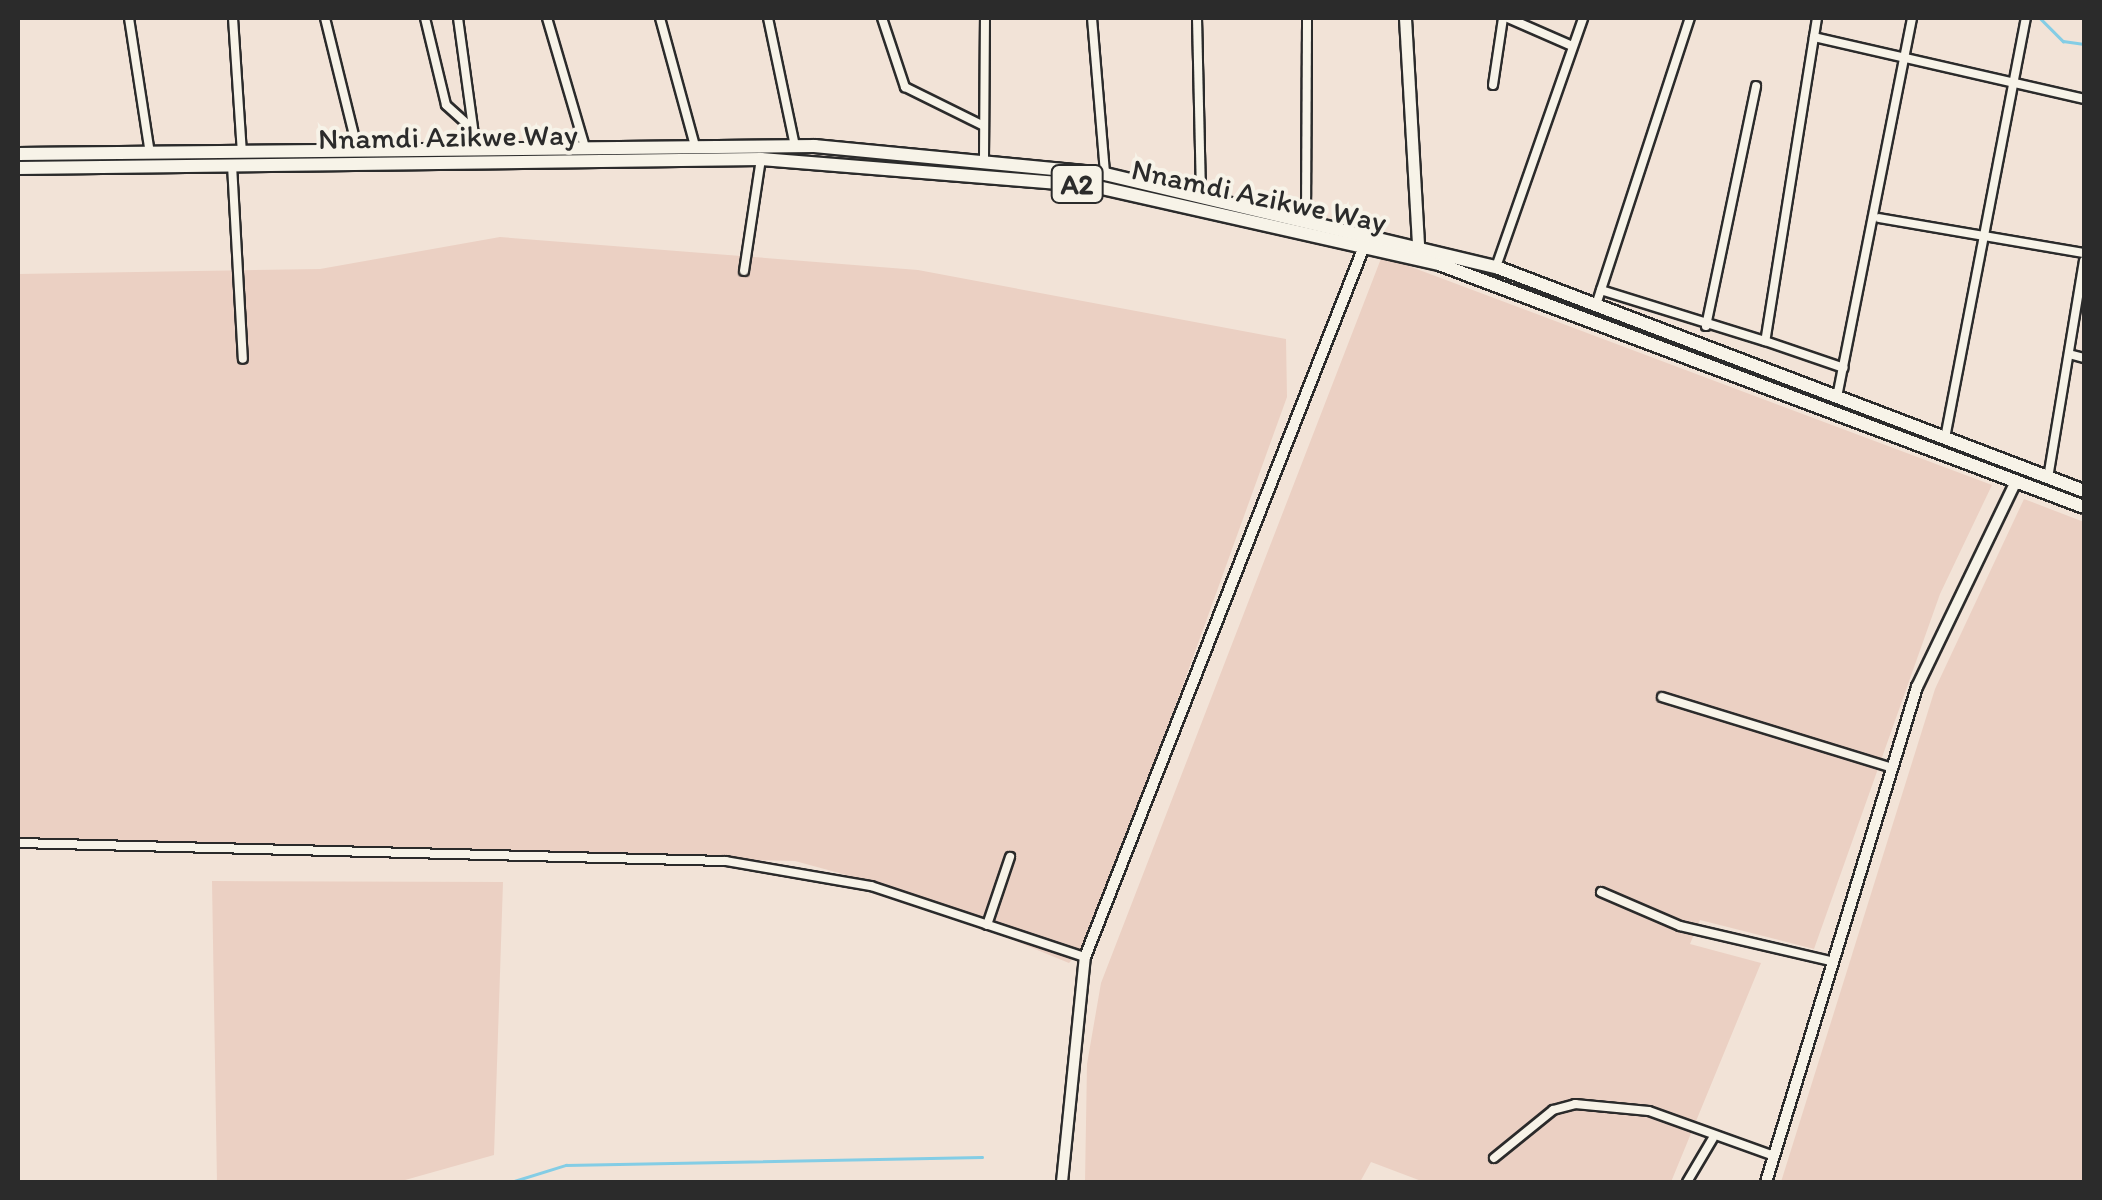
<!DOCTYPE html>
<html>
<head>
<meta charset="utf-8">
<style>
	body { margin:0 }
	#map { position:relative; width:2102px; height:1200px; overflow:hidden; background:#f2e3d7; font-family:Itim,sans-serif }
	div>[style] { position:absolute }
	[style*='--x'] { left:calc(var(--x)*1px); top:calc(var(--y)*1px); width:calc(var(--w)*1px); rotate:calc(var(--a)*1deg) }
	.built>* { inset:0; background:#ebd0c3 }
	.stream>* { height:2.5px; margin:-1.25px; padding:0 1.25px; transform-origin:1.25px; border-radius:1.25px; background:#84cde5 }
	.roads { filter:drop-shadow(2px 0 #2b2b2b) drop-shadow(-2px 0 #2b2b2b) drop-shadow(0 2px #2b2b2b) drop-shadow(0 -2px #2b2b2b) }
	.minor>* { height:8px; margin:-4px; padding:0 4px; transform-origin:4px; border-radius:4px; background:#f7f3e8 }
	.tertiary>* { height:10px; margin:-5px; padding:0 5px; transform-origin:5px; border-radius:5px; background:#f7f3e8 }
	.secondary>* { height:11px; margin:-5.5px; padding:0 5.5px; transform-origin:5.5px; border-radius:5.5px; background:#f7f3e8 }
	.trunk>* { height:12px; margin:-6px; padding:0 6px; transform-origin:6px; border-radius:6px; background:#f7f3e8 }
	span { translate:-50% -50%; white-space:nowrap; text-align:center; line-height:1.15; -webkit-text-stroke:8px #f7f3e8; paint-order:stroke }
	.shield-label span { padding:2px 8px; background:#f7f3e8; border:2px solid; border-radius:8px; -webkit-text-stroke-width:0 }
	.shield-label { font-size:28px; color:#2b2b2b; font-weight:700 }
	.street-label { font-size:30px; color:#2b2b2b }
	.frame { position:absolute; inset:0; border:20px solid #2b2b2b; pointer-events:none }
</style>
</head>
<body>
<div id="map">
	<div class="built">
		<div style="clip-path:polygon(500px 237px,918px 270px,1286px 339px,1287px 397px,1092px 937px,1069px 963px,872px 882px,795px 861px,18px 843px,18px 274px,320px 269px)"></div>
		<div style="clip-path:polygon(1382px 256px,1992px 485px,1940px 594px,1814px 949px,1700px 920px,1690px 944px,1761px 963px,1671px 1182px,1424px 1182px,1371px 1162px,1360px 1182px,1085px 1182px,1087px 1064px,1101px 983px)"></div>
		<div style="clip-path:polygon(2024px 499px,2084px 522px,2084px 1182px,1781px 1182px,1935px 689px)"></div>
		<div style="clip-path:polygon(212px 881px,503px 882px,494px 1155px,398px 1182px,217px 1182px)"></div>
	</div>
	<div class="stream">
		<div style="--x:2040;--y:18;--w:33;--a:45"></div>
		<div style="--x:2063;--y:41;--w:21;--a:8"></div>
		<div style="--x:511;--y:1182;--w:58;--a:-17.2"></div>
		<div style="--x:566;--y:1165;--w:416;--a:-1.1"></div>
	</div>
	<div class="roads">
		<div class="minor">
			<div style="--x:129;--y:18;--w:137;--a:81.2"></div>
			<div style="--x:233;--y:18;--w:134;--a:86.2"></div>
			<div style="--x:325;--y:18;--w:137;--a:76.1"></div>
			<div style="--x:425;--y:18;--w:89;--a:76.4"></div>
			<div style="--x:446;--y:105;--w:36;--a:42"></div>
			<div style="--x:458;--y:18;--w:132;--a:82.2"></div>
			<div style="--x:547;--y:18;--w:134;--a:73.6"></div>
			<div style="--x:660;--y:18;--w:133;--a:74.7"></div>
			<div style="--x:768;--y:18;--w:131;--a:78.1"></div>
			<div style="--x:882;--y:18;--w:73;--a:71.6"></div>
			<div style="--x:905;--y:87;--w:88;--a:26.3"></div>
			<div style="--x:1092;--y:18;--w:157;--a:85.2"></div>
			<div style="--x:1197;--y:18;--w:175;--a:88.7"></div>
			<div style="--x:1508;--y:18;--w:70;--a:23.6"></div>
			<div style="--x:1817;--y:18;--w:327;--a:99.1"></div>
			<div style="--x:1765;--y:341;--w:83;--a:18.9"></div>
			<div style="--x:1814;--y:37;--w:277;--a:12.9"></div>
			<div style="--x:1493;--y:85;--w:68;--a:-81.5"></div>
			<div style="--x:984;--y:158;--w:140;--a:-89.6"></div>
			<div style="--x:232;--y:165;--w:194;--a:86.8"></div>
			<div style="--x:1306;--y:215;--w:197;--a:-89.7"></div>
			<div style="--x:1879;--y:218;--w:208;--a:9.7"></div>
			<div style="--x:1496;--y:267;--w:264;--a:-70.7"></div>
			<div style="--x:744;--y:271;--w:113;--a:-81.4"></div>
			<div style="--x:1601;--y:290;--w:172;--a:17.3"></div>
			<div style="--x:1596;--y:305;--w:302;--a:-71.9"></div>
			<div style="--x:1706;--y:326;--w:245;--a:-78.2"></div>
			<div style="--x:2069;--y:354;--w:16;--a:15"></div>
			<div style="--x:1837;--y:397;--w:386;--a:-78.8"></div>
			<div style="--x:1945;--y:438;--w:428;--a:-79.1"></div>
			<div style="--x:2048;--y:478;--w:220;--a:-80.6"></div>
			<div style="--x:1662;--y:697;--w:239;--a:17.1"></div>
			<div style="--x:18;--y:843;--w:708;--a:1.46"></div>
			<div style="--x:726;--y:861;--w:147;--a:9.8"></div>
			<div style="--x:871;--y:886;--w:225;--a:18.4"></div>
			<div style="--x:1601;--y:892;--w:86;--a:23.3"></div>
			<div style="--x:1680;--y:926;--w:155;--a:13.1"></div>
			<div style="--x:987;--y:925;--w:72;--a:-71.3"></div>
			<div style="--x:1494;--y:1158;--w:76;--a:-39.1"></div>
			<div style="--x:1553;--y:1110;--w:23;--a:-15"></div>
			<div style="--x:1575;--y:1104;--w:74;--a:5.4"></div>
			<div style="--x:1649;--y:1111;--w:133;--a:19.8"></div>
			<div style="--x:1687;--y:1182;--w:51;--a:-59.4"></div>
		</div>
		<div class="tertiary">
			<div style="--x:1062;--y:1182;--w:226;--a:-84.2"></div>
			<div style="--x:1085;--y:957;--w:766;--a:-68.56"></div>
			<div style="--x:1766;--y:1182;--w:518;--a:-73.04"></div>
			<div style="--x:1917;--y:687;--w:229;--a:-64.3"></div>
		</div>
		<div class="secondary">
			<div style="--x:1405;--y:18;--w:227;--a:86.7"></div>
		</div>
		<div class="trunk">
			<div style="--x:18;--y:154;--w:797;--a:-0.58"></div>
			<div style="--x:815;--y:146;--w:291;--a:5.5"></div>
			<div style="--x:1105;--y:174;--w:402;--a:13.4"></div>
			<div style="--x:1496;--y:267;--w:629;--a:20.85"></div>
			<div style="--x:18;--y:168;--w:743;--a:-0.69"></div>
			<div style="--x:761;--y:159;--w:333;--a:4.6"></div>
			<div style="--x:1093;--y:186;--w:355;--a:12.7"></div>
			<div style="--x:1439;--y:264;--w:689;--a:20.64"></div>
		</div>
	</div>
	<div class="shield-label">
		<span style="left:1077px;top:184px">A2</span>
	</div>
	<div class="street-label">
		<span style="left:448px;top:137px;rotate:-1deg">Nnamdi Azikwe Way</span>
		<span style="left:1259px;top:196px;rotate:12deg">Nnamdi Azikwe Way</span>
	</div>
	<div class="frame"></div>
</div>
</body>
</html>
